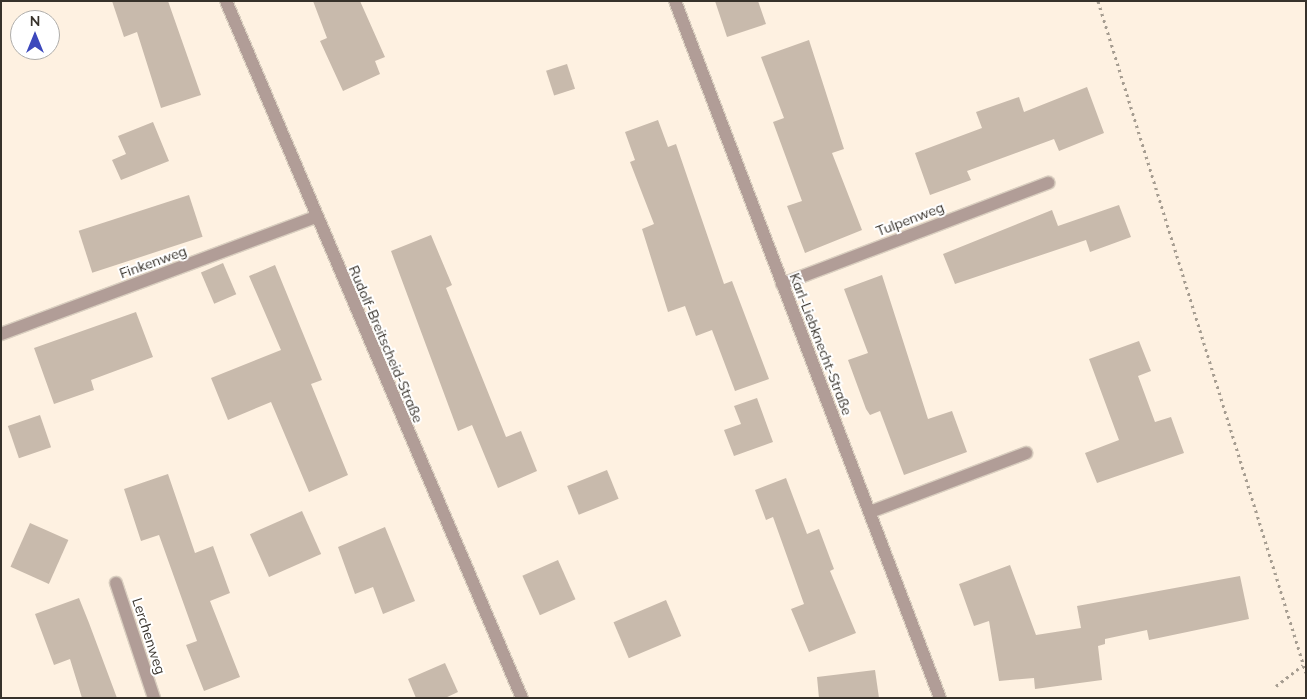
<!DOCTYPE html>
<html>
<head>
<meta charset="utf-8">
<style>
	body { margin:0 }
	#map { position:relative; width:1307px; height:699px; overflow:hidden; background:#fef1e1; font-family:Mulish,sans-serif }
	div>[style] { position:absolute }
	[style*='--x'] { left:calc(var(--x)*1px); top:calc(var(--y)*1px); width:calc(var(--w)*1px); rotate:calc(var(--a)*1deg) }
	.building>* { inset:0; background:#c8baac; transform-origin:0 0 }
	.path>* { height:3px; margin-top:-1.5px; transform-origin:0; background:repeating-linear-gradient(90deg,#a69d91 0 2.5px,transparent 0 6.5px) }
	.roads { filter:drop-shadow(1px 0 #dacfc0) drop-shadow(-1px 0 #dacfc0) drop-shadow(0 1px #dacfc0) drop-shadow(0 -1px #dacfc0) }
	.service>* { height:12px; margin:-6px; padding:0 6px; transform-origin:6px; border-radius:6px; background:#b19d97 }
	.minor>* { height:12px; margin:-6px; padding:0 6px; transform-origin:6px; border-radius:6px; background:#b19d97 }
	span { translate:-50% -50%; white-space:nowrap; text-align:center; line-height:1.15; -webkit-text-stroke:4px #fff; paint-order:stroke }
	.street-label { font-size:14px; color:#37322b }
	.frame { position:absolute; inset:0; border:2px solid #37322b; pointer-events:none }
	.north { position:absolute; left:10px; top:10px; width:50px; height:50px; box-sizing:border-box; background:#fff; border:1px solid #afadaa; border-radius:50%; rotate:0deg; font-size:14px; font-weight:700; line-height:20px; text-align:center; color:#37322b }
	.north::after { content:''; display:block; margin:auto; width:18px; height:22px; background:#3c48bc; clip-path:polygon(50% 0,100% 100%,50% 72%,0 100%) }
</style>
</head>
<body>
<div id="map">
	<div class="building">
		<div style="clip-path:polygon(112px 1px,168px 1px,201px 95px,161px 108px,137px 32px,124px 37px)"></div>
		<div style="clip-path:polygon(313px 1px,360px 1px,385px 57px,375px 61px,380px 74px,343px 91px,320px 41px,327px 38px)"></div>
		<div style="clip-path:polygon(715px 1px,758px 1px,766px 24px,727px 37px)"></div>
		<div style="clip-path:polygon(809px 40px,844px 149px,832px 153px,862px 230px,805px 253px,787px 206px,802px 201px,773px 122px,784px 118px,761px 57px)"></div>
		<div style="left:567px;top:64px;width:26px;height:22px;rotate:72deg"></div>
		<div style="clip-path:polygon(1087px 87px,1104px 133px,1059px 151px,1054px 139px,967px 171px,971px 180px,930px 195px,915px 153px,982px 128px,976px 112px,1019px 97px,1024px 112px)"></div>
		<div style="clip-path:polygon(658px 120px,668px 147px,676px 144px,724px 284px,732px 281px,769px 379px,735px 391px,712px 330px,696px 336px,685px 306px,668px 312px,642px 229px,654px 224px,630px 162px,635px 160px,625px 132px)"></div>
		<div style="clip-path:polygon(153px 122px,169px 161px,121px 180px,112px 160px,126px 154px,118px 136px)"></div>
		<div style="left:189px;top:195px;width:44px;height:116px;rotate:72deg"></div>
		<div style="clip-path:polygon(1119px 205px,1131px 237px,1090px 252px,1086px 240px,955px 284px,943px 254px,1052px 210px,1058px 226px)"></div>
		<div style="clip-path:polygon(431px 235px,452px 285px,446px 288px,506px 437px,521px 431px,537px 471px,498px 488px,472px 425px,458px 431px,391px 251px)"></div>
		<div style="left:223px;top:263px;width:34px;height:24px;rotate:67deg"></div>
		<div style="clip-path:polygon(275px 265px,322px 380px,311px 384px,348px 475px,309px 492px,271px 402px,228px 420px,211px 378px,281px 350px,249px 276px)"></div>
		<div style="clip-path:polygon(882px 275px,928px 419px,952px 411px,967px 452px,904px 475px,880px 411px,870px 415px,866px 409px,848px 360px,868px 353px,844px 289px)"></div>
		<div style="clip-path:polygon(136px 312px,153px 357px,91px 380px,94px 390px,54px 404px,34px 348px)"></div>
		<div style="clip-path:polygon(1139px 341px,1151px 371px,1138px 376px,1155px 422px,1171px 417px,1184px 453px,1097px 483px,1085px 453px,1119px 440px,1089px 359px)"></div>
		<div style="clip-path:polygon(757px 398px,773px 442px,734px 456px,724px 430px,741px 424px,734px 406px)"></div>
		<div style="left:40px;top:415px;width:34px;height:34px;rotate:71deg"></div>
		<div style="left:607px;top:470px;width:31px;height:43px;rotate:68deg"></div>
		<div style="clip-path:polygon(168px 474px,195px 553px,213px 546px,230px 593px,210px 601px,240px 677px,204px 691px,186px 645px,197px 641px,159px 535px,141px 541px,124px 489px)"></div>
		<div style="clip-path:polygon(786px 478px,807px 534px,819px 529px,834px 569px,830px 571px,856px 633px,809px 652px,791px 609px,804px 604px,773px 517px,766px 520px,755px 490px)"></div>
		<div style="left:302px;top:511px;width:47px;height:57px;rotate:66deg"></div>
		<div style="left:30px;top:523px;width:42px;height:48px;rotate:24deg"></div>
		<div style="clip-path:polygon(385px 527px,415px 601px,383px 614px,373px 587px,355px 594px,338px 547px)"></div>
		<div style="left:558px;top:560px;width:43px;height:39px;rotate:66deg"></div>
		<div style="clip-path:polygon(1010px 565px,1036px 635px,1081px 628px,1077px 606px,1240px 576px,1249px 619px,1149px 640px,1147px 630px,1105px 639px,1105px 644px,1098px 646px,1102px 680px,1035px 689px,1034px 678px,999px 681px,989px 621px,974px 626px,959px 584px)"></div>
		<div style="clip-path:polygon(79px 598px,89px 623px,117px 698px,82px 698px,70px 659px,54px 665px,35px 614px)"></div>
		<div style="left:666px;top:600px;width:39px;height:57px;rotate:67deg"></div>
		<div style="clip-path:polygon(445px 663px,458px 692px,445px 698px,416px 698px,408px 679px)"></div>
		<div style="clip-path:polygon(875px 670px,879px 698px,819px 698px,817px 677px)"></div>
	</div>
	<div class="path">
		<div style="--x:1098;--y:1;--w:703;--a:72.8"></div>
		<div style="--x:1276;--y:686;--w:34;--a:-38"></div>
	</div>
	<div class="roads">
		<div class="service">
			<div style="--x:782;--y:284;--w:285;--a:-20.8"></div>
			<div style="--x:1;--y:334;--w:335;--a:-20.4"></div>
			<div style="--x:870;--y:512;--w:167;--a:-20.7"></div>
		</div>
		<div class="minor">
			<div style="--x:226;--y:1;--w:757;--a:66.99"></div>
			<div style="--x:675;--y:1;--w:746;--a:69.18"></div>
			<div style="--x:116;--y:583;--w:121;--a:71.7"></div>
		</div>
	</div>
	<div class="street-label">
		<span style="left:910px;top:219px;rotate:-21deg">Tulpenweg</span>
		<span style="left:153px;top:262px;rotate:-20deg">Finkenweg</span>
		<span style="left:386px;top:344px;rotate:67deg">Rudolf-Breitscheid-Straße</span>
		<span style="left:821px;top:344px;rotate:69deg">Karl-Liebknecht-Straße</span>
		<span style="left:149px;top:636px;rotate:72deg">Lerchenweg</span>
	</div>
	<div class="frame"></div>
	<div class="north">N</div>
</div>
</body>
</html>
